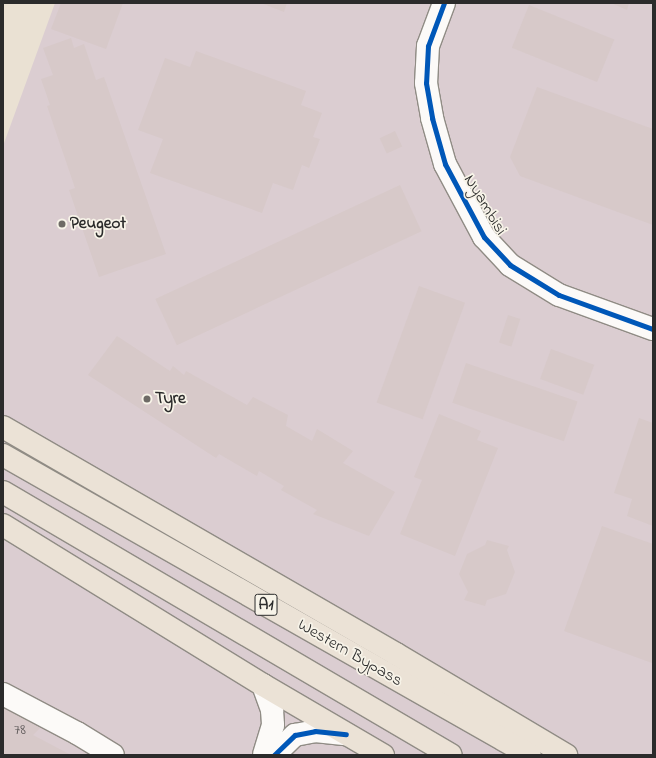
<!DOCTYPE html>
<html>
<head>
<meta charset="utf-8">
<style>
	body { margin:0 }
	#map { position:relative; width:656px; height:758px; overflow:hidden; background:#eae1d3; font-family:"Indie Flower",sans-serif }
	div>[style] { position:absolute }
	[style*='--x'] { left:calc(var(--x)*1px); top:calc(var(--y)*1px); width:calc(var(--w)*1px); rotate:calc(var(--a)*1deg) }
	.industrial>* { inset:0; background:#dbcdd1 }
	.building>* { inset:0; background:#d7c9c9; transform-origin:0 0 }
	.roads { filter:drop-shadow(1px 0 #908c85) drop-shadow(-1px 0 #908c85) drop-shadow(0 1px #908c85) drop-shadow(0 -1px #908c85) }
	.minor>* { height:22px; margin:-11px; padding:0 11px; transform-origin:11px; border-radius:11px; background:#fcfaf8 }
	.major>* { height:22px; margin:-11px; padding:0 11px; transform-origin:11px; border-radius:11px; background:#ebe2d6 }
	.highway>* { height:22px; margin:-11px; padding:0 11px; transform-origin:11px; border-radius:11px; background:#ebe2d6 }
	.cycleway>* { height:5px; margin:-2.5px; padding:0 2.5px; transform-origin:2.5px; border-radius:2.5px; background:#0057b8 }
	.dots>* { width:11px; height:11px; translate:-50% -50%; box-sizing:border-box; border:2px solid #f7f3e8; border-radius:50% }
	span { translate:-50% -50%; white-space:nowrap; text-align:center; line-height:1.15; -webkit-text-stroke:3.5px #f7f3e8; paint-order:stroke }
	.number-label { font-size:15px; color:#565252 }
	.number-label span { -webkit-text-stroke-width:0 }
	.shield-label span { padding:1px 3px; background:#f7f3e8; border:1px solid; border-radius:3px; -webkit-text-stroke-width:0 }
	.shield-label { font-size:16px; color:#2b2b2b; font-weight:700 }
	.street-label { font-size:17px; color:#2b2b2b }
	.poi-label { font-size:17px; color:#2b2b2b; font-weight:700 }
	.left { translate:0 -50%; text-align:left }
	.frame { position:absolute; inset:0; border:4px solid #2b2b2b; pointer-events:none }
</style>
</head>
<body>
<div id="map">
	<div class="industrial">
		<div style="clip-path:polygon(55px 3px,653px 3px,653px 755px,3px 755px,3px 146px)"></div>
	</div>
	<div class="building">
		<div style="clip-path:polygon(61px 3px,123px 3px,106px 49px,51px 29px)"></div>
		<div style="clip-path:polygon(261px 3px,287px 3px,284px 12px)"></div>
		<div style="clip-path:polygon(611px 3px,629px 3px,627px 10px)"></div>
		<div style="left:529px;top:5px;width:92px;height:46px;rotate:22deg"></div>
		<div style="clip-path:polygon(71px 38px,74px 48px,84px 44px,96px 80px,104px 77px,166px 254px,99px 277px,69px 190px,75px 188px,47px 106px,50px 105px,41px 79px,53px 75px,43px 48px)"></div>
		<div style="clip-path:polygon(196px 51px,306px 91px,301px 105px,322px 113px,313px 137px,320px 139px,309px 168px,302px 165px,293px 190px,273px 183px,262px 213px,150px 173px,163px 139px,138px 130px,165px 58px,190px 67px)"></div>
		<div style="clip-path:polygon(537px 87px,653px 129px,653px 225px,520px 176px,510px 157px)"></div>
		<div style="left:395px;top:131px;width:17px;height:17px;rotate:65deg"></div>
		<div style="left:400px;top:185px;width:51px;height:270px;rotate:65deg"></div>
		<div style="left:419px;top:286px;width:49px;height:124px;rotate:20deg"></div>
		<div style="left:508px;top:315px;width:13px;height:29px;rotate:18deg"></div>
		<div style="clip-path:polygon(117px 336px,170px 371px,173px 366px,184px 375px,186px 371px,247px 405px,253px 397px,288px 415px,286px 426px,312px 441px,317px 429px,353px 451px,343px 463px,395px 492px,369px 536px,313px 514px,317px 510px,281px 490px,284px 486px,259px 471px,257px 476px,219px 454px,216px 458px,88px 375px)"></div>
		<div style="left:551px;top:349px;width:46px;height:32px;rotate:20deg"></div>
		<div style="left:466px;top:363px;width:118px;height:42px;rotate:19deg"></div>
		<div style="clip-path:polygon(439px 414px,481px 431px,477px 440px,498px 448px,455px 556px,400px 534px,422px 480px,414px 477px)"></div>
		<div style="clip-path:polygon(639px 418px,653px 423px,653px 526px,627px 516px,632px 499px,614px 493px)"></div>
		<div style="clip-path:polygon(602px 526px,653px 544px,652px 663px,564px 631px)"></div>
		<div style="clip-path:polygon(487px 540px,509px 546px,507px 550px,515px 572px,506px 594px,487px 600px,485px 606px,464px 600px,468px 592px,459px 574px,467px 554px,485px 545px)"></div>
		<div style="clip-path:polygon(3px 706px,40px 728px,33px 735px,71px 755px,3px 755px)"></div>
	</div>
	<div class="roads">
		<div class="minor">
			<div style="--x:444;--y:3;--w:46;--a:110.4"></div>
			<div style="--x:428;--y:46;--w:37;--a:93"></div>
			<div style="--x:426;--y:83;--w:36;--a:80"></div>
			<div style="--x:432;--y:118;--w:48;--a:74.2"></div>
			<div style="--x:445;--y:164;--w:83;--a:61.9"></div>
			<div style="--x:484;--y:237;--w:38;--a:47"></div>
			<div style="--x:510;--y:265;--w:57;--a:31.5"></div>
			<div style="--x:559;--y:295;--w:100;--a:19.9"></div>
			<div style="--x:263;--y:685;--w:27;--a:70"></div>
			<div style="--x:272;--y:710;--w:15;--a:86"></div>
			<div style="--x:273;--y:725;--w:31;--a:107"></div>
			<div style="--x:3;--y:694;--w:84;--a:27.8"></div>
			<div style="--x:77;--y:733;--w:42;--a:31.4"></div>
			<div style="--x:274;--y:755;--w:29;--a:-44"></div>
			<div style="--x:295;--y:735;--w:20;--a:-11"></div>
			<div style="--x:315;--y:731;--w:31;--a:6"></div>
		</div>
		<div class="major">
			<div style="--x:3;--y:427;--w:454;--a:30"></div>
			<div style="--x:396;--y:654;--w:198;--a:30.7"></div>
			<div style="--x:3;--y:525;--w:305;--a:31.6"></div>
			<div style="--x:263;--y:685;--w:139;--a:30.3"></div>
		</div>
		<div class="highway">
			<div style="--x:3;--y:455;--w:606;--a:29.65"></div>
			<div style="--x:3;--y:492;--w:519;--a:30.42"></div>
		</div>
	</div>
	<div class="cycleway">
		<div style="--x:444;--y:3;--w:46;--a:110.4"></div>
		<div style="--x:428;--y:46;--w:37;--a:93"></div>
		<div style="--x:426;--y:83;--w:36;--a:80"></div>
		<div style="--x:432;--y:118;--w:48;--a:74.2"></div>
		<div style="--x:445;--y:164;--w:83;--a:61.9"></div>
		<div style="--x:484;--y:237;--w:38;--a:47"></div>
		<div style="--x:510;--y:265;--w:57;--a:31.5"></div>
		<div style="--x:559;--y:295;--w:100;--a:19.9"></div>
		<div style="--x:274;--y:755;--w:29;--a:-44"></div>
		<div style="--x:295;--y:735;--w:20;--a:-11"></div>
		<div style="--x:315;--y:731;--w:31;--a:6"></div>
	</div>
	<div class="dots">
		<div style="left:62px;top:224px;background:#6e6b66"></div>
		<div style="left:147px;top:399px;background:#6e6b66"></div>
	</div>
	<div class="number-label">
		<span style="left:20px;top:731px">78</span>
	</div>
	<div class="shield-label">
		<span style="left:266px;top:605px">A1</span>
	</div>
	<div class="street-label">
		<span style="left:485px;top:205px;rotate:59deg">Nyambisi</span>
		<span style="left:350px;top:653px;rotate:30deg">Western Bypass</span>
	</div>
	<div class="poi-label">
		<span class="left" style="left:70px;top:224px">Peugeot</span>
		<span class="left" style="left:155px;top:399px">Tyre</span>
	</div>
	<div class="frame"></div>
</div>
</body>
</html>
